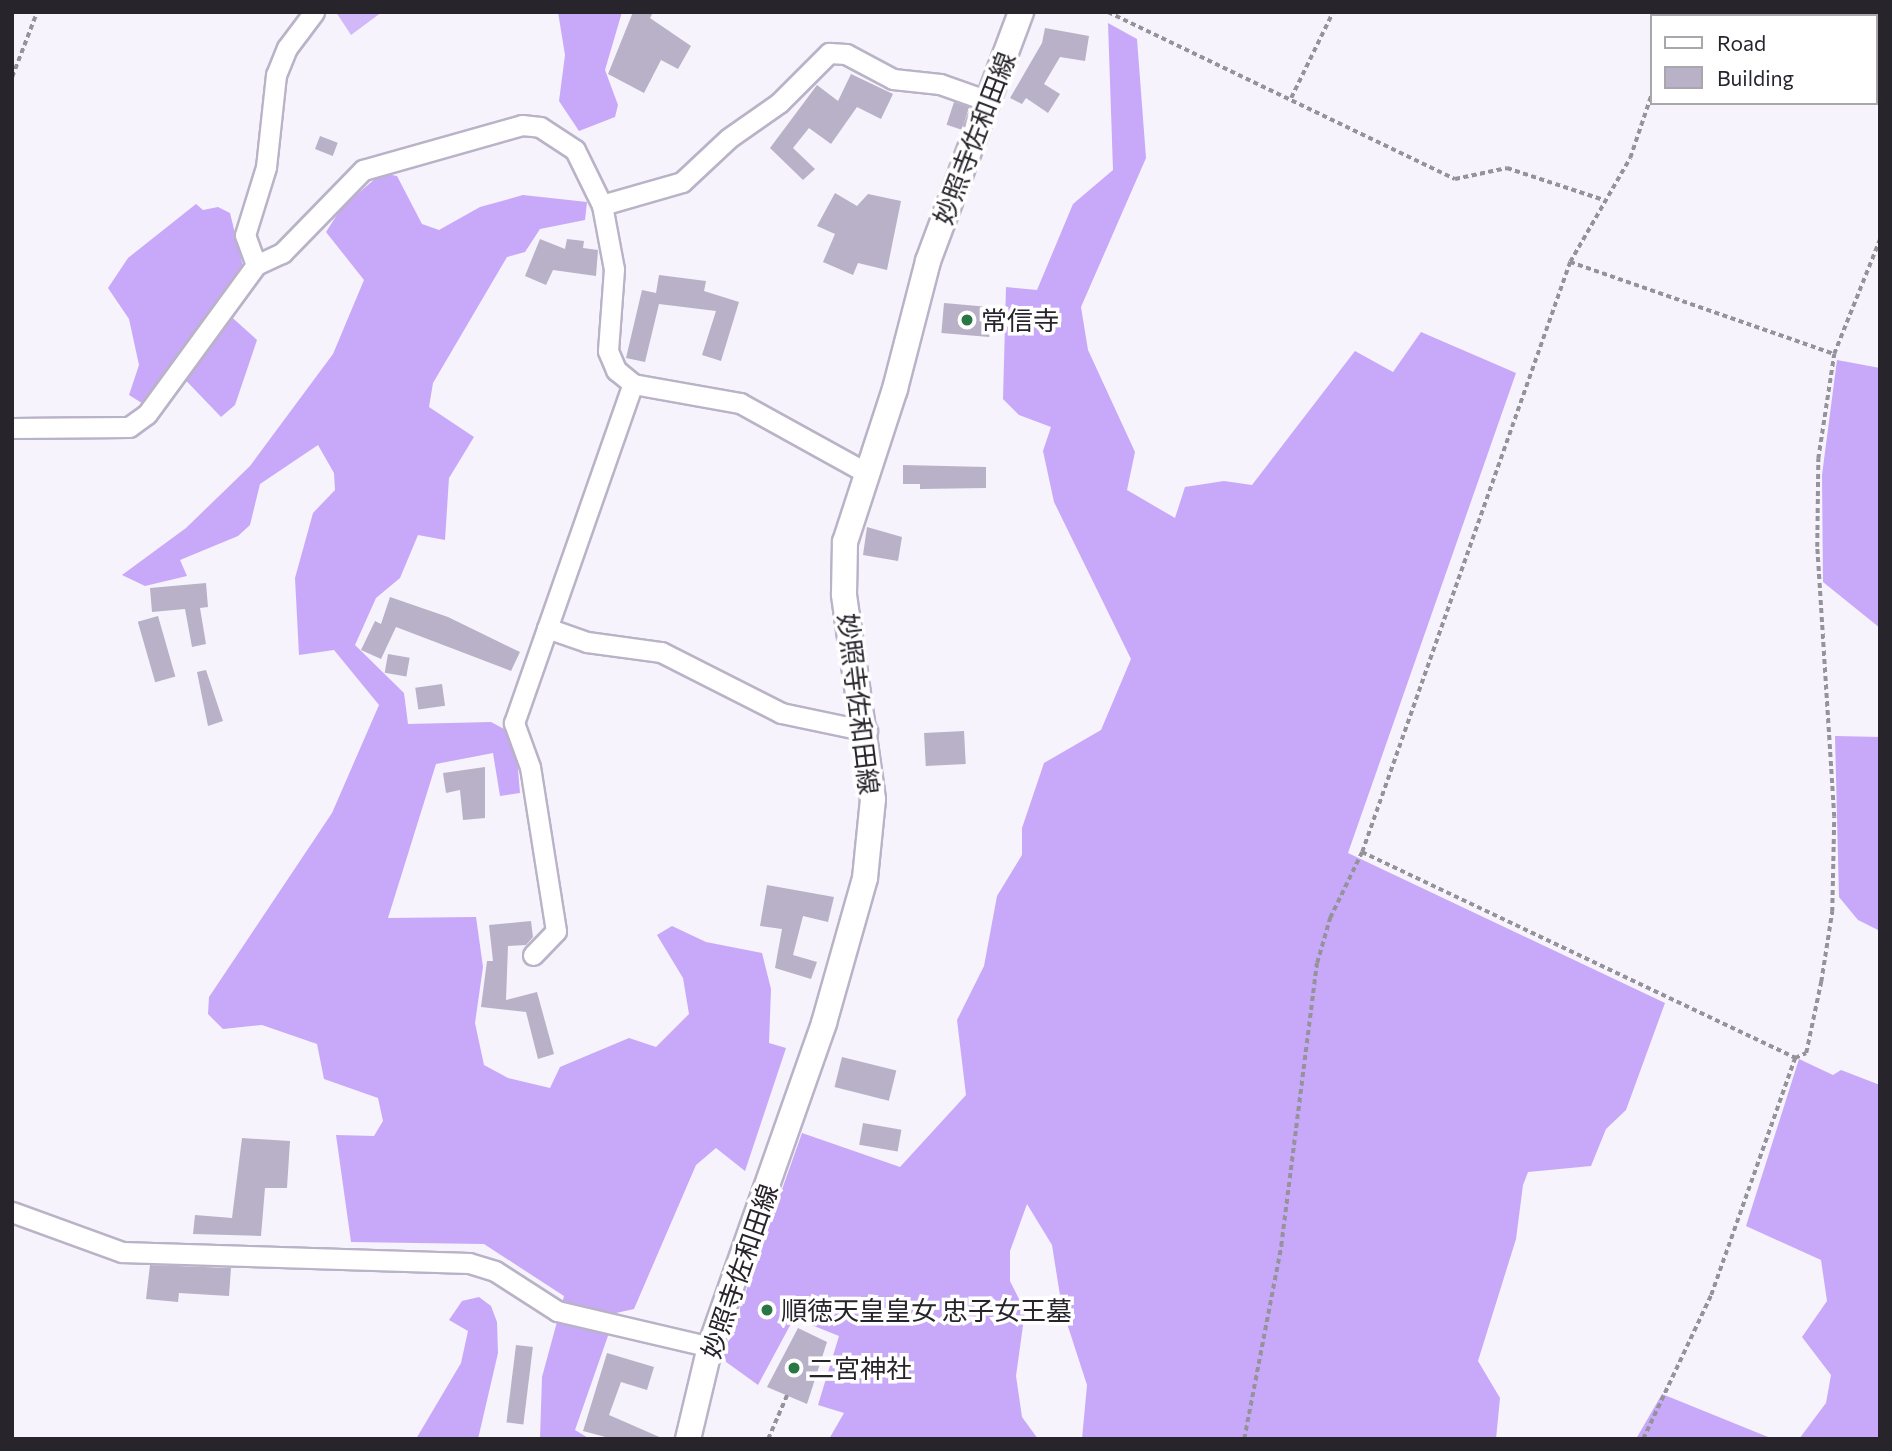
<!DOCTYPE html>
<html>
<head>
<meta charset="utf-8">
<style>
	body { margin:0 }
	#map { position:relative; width:1892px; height:1451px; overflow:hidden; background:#f6f3fc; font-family:Commissioner,"Noto Sans JP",sans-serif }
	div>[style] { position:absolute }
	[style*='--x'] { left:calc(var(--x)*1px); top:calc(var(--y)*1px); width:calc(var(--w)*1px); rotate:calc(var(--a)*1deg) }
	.forest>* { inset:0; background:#c8a8f9 }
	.water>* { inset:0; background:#d1b8f9 }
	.building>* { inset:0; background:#b9b1c7; transform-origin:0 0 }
	.path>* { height:3.5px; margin-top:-1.75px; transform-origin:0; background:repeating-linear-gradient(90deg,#95929a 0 5px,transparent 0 8.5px) }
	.roads { filter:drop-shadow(2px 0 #bab3c8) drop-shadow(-2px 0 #bab3c8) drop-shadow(0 2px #bab3c8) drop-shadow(0 -2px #bab3c8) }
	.minor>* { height:19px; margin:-9.5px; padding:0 9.5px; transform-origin:9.5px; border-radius:9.5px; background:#fff }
	.major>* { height:24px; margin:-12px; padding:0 12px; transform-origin:12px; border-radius:12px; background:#fff }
	.dots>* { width:19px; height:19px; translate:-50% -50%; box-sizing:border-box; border:4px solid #fff; border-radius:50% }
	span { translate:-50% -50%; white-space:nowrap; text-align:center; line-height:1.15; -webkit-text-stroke:7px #fff; paint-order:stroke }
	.street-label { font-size:26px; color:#27242c }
	.poi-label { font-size:26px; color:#27242c }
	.left { translate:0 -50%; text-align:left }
	.frame { position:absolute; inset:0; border:14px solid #27242c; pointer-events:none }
	.legend { position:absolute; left:1650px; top:14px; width:228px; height:91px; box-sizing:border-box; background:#fff; border:2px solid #a9a7ab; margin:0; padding:9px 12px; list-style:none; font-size:21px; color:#27242c }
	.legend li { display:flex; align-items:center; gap:14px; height:35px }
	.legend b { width:35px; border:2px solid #a9a7ab }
</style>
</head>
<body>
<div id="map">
	<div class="forest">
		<div style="clip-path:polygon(558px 12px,622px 12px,605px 70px,618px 105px,615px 117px,579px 131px,559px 101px,565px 55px)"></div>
		<div style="clip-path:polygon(1108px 23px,1137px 39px,1146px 158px,1081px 307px,1088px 350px,1135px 452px,1127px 490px,1175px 518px,1185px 487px,1224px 481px,1252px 485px,1355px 351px,1393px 372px,1421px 332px,1516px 373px,1348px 853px,1665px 1003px,1626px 1110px,1606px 1129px,1591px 1166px,1528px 1172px,1523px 1185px,1516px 1239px,1478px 1361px,1500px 1398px,1496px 1439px,1082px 1439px,1087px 1385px,1062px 1308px,1052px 1245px,1027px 1204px,1010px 1251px,1010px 1281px,1025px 1311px,1016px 1376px,1022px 1417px,1038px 1439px,829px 1439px,844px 1413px,818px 1405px,839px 1336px,794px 1318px,758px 1385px,722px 1359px,802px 1133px,900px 1167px,966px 1095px,957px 1020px,984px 966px,997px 896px,1022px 855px,1022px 828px,1044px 763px,1101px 730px,1131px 659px,1054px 502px,1043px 451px,1051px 427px,1019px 415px,1003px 399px,1006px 287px,1037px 290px,1073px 204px,1113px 170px)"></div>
		<div style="clip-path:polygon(382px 173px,397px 176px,422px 224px,439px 230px,480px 207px,523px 195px,587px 202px,585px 220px,540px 229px,525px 252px,507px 257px,433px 383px,429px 407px,474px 437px,449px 478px,445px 540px,418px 535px,400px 578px,376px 598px,355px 645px,404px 693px,408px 724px,491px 722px,504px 729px,517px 757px,520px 793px,500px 796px,493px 753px,436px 764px,388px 918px,476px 917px,483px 967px,475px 1023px,484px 1065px,508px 1078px,550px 1088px,560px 1067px,629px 1038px,656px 1047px,689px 1014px,683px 978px,657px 935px,672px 926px,706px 942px,762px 953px,771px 989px,769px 1043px,786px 1048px,745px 1171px,716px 1148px,696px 1165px,634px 1309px,616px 1313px,575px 1430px,590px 1439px,540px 1439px,542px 1377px,564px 1296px,484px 1244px,351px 1242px,336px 1135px,374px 1136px,383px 1121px,378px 1098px,324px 1079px,317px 1044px,262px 1025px,223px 1029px,208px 1014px,209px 997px,332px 813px,379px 705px,334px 650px,299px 655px,295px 578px,313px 513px,335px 490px,334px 473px,318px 445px,260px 484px,250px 525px,238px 536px,180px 560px,187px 576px,145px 586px,122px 575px,186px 528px,250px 466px,333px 354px,364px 280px,326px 232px,342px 207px)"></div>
		<div style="clip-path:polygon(196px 204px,203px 210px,218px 207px,230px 213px,243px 266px,216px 303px,257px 340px,235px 405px,221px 417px,172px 366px,145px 405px,129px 395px,139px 365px,129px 319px,108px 288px,128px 258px)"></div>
		<div style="clip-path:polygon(1837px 360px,1880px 368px,1880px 628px,1823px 582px,1822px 475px)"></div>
		<div style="clip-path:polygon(1835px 736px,1880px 737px,1880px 931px,1858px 920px,1839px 897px)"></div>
		<div style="clip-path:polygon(1799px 1059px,1833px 1075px,1841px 1070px,1880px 1085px,1880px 1439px,1799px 1439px,1826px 1403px,1831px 1375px,1802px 1337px,1827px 1301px,1821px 1260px,1746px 1226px)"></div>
		<div style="clip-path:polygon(479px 1297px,491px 1306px,497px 1322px,498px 1353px,478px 1439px,416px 1439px,461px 1363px,468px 1331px,449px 1320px,462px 1301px)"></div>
		<div style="clip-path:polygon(1662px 1394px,1773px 1439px,1636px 1439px)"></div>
	</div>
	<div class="water">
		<div style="clip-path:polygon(336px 12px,382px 12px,351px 35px)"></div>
	</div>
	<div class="building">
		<div style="clip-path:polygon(633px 12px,653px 12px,650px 18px,691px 46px,678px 69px,661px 60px,644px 93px,608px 74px)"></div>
		<div style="clip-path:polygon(1045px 28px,1089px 36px,1085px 61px,1060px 57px,1044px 84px,1060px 94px,1048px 113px,1026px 98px,1022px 104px,1010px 98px,1042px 43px)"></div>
		<div style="clip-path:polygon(851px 74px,893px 94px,881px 119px,857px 107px,831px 144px,809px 128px,793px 148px,815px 169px,803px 180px,770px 148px,817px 85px,838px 101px)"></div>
		<div style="left:954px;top:102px;width:16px;height:24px;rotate:18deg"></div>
		<div style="left:320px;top:136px;width:19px;height:14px;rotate:21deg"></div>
		<div style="clip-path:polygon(835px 193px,857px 206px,868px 194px,901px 201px,887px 270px,858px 263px,853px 275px,823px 262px,835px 234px,817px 226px)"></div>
		<div style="clip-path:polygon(540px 239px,565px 249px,567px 239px,584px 241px,583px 248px,598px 250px,596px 276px,553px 270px,546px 285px,525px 276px)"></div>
		<div style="clip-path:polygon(659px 275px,706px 281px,704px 291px,739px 302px,721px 361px,702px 355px,716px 311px,659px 304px,645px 362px,626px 358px,642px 290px,656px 293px)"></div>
		<div style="left:944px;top:303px;width:48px;height:30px;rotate:5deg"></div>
		<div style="clip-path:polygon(903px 465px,986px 467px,986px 488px,920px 489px,920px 484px,903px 484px)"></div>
		<div style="clip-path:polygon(867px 527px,902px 537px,898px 561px,863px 555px)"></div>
		<div style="clip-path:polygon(206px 583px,208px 607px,200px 608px,206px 644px,192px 647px,185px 609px,152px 612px,150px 588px)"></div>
		<div style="clip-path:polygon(390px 597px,448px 617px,520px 652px,511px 671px,396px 627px,381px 659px,361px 650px,375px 621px,381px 624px)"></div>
		<div style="left:158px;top:616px;width:63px;height:21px;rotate:74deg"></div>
		<div style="left:388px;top:654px;width:22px;height:19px;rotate:10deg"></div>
		<div style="clip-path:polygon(206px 670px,223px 721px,208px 726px,197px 672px)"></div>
		<div style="left:442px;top:684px;width:22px;height:27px;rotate:82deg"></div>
		<div style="left:964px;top:731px;width:33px;height:40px;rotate:87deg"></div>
		<div style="clip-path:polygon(485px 767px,485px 818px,463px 820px,460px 790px,446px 793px,443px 773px)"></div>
		<div style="clip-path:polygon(767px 885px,834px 897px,828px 922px,803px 916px,793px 955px,817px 962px,811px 979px,775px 968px,782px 929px,760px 926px)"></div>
		<div style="clip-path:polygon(531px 921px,533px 937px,526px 945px,508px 946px,506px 1000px,537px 992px,554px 1054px,538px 1059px,526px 1012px,481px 1007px,487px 961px,493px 961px,489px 925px)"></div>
		<div style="left:842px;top:1057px;width:56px;height:31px;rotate:14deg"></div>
		<div style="left:863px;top:1123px;width:39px;height:22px;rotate:10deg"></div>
		<div style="clip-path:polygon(242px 1138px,290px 1141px,287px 1188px,265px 1188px,261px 1236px,193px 1234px,195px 1215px,232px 1218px)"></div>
		<div style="clip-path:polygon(150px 1265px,231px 1268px,229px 1296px,179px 1293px,178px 1302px,146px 1299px)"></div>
		<div style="clip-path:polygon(798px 1328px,827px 1342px,807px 1404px,767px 1387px)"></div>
		<div style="left:516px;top:1345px;width:17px;height:78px;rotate:7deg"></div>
		<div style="clip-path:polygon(607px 1353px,654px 1367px,647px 1390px,621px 1382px,609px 1415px,664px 1439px,613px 1439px,583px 1431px)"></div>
	</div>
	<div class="path">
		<div style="--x:1108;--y:12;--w:385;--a:25.7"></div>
		<div style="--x:1455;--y:179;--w:53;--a:-11.9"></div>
		<div style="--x:1507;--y:168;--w:102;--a:18.3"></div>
		<div style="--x:1671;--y:16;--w:4;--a:-76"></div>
		<div style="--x:12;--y:77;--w:70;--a:-69"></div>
		<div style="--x:1291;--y:98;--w:96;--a:-64"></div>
		<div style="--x:1570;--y:262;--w:280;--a:19.2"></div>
		<div style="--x:1362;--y:852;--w:480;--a:25.4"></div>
		<div style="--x:768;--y:1439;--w:48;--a:-66.6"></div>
		<div style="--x:1244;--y:1439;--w:197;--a:-79.1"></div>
		<div style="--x:1281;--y:1246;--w:285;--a:-82.8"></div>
		<div style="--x:1317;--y:963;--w:47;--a:-73.9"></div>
		<div style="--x:1330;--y:918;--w:73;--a:-64.1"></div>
		<div style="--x:1362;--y:852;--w:626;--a:-70.58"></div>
		<div style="--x:1570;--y:262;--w:120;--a:-60"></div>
		<div style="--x:1630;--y:158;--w:69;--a:-71.3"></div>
		<div style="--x:1643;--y:1439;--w:159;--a:-64.7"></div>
		<div style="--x:1711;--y:1295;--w:251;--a:-70.5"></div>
		<div style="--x:1795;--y:1058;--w:12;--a:-24"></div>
		<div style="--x:1806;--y:1053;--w:73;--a:-78.1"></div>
		<div style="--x:1821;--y:982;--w:71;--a:-81.1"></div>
		<div style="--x:1832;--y:912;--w:95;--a:-88.8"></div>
		<div style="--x:1834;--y:817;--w:271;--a:-93.6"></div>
		<div style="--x:1817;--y:547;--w:88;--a:-89.3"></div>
		<div style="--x:1818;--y:459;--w:106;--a:-81.3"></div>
		<div style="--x:1834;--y:354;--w:124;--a:-68.2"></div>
	</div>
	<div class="roads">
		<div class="minor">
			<div style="--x:602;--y:205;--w:83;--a:-16"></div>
			<div style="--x:682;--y:182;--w:64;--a:-43.1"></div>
			<div style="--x:729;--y:138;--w:61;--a:-35"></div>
			<div style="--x:779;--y:103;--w:71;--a:-45"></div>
			<div style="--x:829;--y:53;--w:17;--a:3"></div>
			<div style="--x:846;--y:54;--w:53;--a:28"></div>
			<div style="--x:893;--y:79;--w:47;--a:6.1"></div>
			<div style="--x:940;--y:84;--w:51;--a:19.5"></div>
			<div style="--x:256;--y:265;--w:32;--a:-110"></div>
			<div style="--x:245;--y:235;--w:71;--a:-72.8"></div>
			<div style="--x:266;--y:167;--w:93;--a:-83.8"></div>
			<div style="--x:276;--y:75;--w:29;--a:-68"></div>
			<div style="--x:287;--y:48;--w:45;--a:-53.1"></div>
			<div style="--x:12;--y:428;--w:117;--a:-0.5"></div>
			<div style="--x:129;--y:427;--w:22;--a:-36"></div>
			<div style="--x:147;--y:414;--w:185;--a:-53.8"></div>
			<div style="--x:256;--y:265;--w:29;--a:-25"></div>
			<div style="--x:282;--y:253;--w:116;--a:-45.7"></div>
			<div style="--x:363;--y:170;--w:165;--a:-15.8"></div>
			<div style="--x:522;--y:125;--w:18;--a:6"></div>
			<div style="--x:540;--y:127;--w:42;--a:33.3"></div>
			<div style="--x:575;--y:150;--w:61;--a:63.9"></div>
			<div style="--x:602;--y:205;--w:65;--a:79.4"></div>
			<div style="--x:614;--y:269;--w:82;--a:94.2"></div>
			<div style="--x:608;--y:351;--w:21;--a:67"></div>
			<div style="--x:616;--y:370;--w:22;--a:39"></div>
			<div style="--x:633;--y:384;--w:109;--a:10.1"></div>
			<div style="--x:740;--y:403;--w:143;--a:28.9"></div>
			<div style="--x:547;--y:628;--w:42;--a:19.3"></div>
			<div style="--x:587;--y:642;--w:75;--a:7.7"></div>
			<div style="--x:661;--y:652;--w:135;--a:26.9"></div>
			<div style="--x:781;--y:713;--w:88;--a:11.8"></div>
			<div style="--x:533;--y:955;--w:33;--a:-46"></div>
			<div style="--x:556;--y:931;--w:166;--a:-99"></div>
			<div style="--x:530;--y:767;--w:47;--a:-110"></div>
			<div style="--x:514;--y:723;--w:359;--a:-70.7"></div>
			<div style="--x:12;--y:1212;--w:117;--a:20"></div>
			<div style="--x:122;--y:1252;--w:347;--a:1.8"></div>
			<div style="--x:469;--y:1263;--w:27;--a:17"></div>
			<div style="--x:495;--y:1271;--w:74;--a:32.8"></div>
			<div style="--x:557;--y:1311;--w:157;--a:13.2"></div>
		</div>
		<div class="major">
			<div style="--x:688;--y:1439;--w:95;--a:-76.6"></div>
			<div style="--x:710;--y:1347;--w:343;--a:-70.6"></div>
			<div style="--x:824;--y:1023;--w:151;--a:-74.2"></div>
			<div style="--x:865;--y:878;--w:79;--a:-84.2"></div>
			<div style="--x:873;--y:799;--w:207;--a:-98.1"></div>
			<div style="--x:844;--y:594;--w:52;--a:-88.9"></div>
			<div style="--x:845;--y:542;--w:161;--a:-71.9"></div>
			<div style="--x:895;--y:389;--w:132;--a:-75.5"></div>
			<div style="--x:928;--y:261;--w:266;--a:-69.5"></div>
		</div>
	</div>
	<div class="dots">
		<div style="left:967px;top:320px;background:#2a7645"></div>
		<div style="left:767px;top:1310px;background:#2a7645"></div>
		<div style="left:794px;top:1368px;background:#2a7645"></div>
	</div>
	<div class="street-label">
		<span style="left:974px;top:138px;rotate:-69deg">妙照寺佐和田線</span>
		<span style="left:859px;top:704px;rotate:83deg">妙照寺佐和田線</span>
		<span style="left:739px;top:1271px;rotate:-71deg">妙照寺佐和田線</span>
	</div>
	<div class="poi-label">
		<span class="left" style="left:981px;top:320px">常信寺</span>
		<span class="left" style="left:781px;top:1310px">順徳天皇皇女 忠子女王墓</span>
		<span class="left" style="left:808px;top:1368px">二宮神社</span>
	</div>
	<div class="frame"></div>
	<ul class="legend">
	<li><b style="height:9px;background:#fff"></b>Road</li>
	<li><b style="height:19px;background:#b9b1c7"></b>Building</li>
	</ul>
</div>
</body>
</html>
